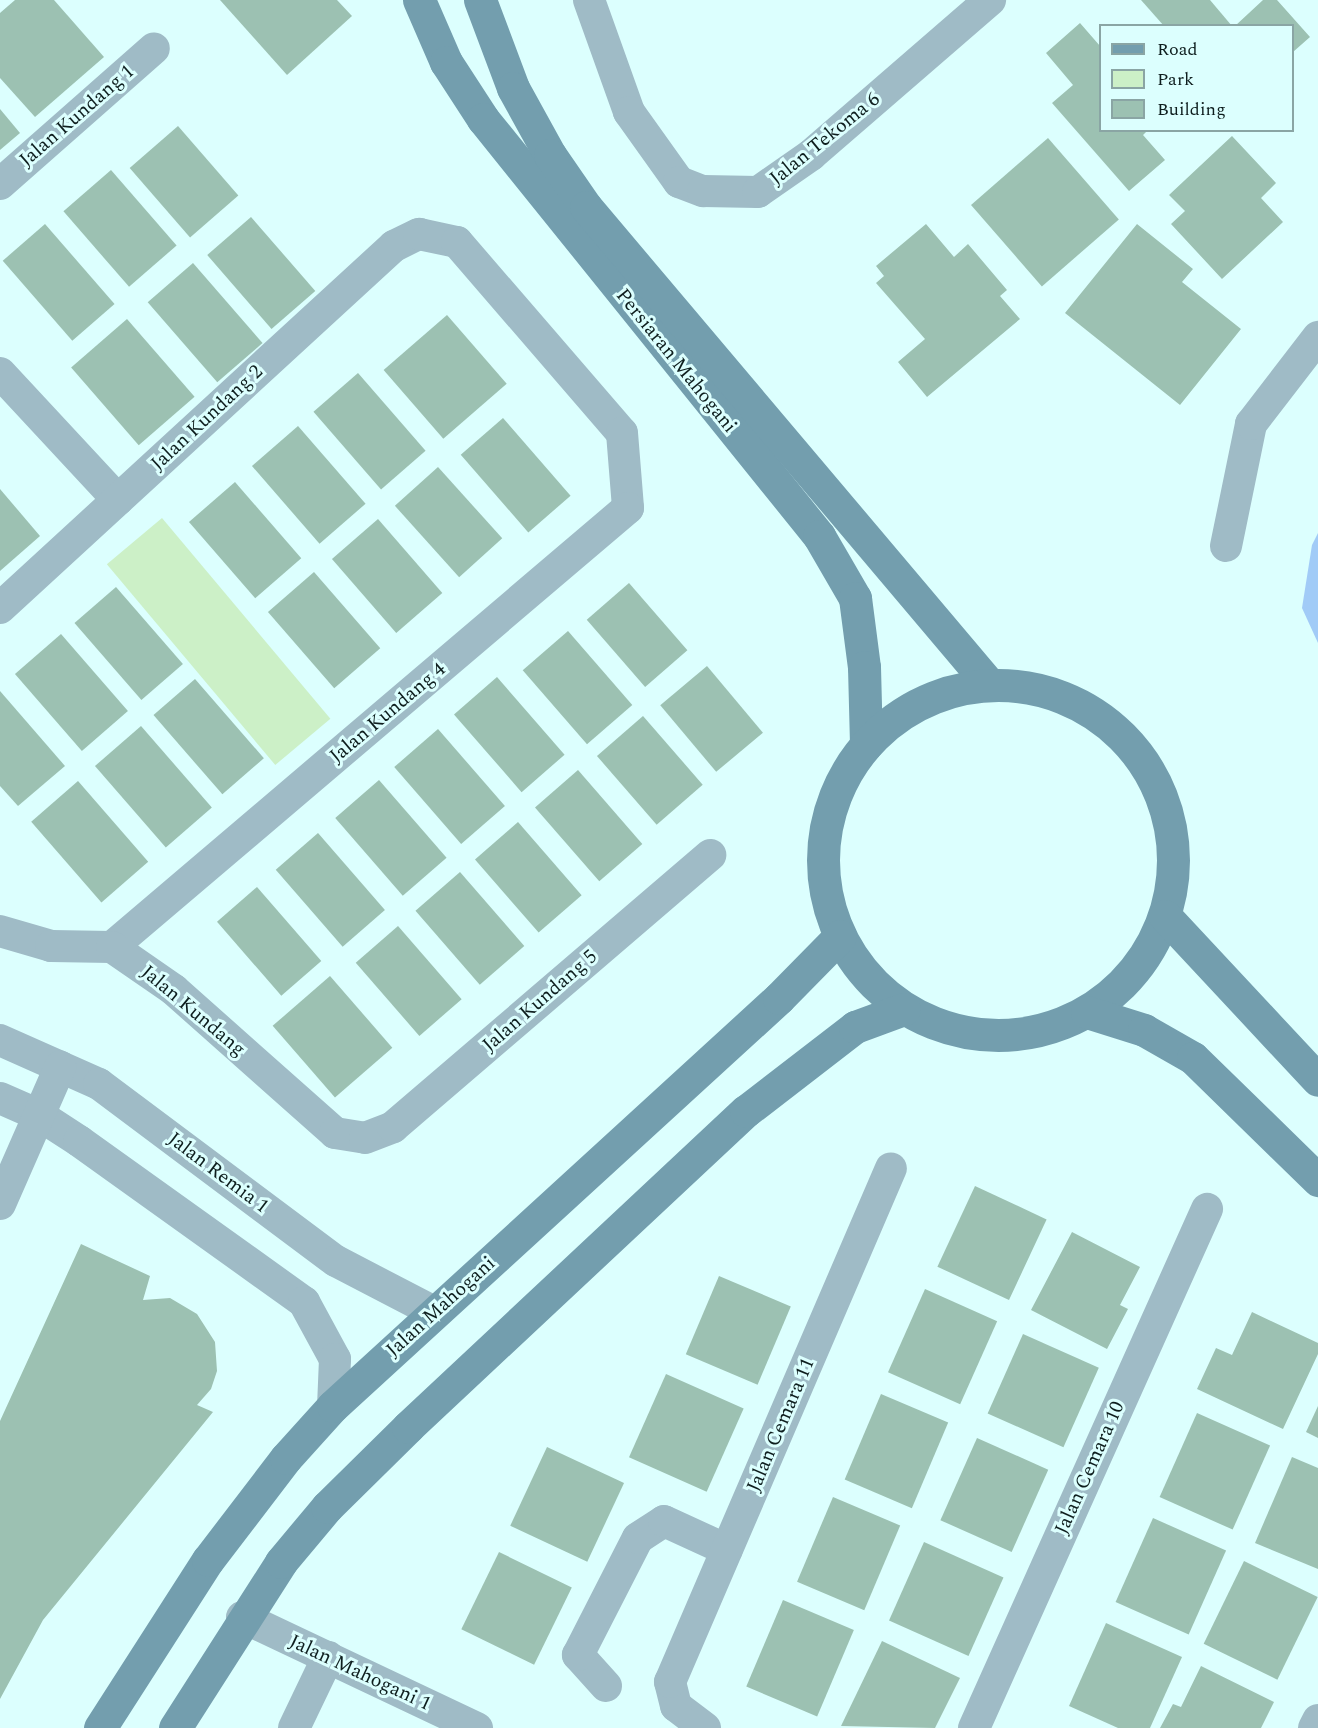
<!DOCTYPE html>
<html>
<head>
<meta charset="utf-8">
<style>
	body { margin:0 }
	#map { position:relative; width:1318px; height:1728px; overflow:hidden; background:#dcfffe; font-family:Spectral,serif }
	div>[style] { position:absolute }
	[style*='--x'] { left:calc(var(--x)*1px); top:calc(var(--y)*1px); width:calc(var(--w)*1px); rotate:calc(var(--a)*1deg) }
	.green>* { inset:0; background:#ccf0c7; transform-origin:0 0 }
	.water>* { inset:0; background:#a1cbf7 }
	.building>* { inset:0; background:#9cc1b2; transform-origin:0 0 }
	.street>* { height:32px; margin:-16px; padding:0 16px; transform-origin:16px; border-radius:16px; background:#9fbbc6 }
	.secondary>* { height:33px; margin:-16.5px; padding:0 16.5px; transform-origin:16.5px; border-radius:16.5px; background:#739eae }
	.secondary>.ring { margin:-16.5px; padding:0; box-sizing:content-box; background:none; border:33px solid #739eae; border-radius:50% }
	span { translate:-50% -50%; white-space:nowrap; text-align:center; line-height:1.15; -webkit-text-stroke:6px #dcfffe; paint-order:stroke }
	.street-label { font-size:20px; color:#0e1e1e }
	.legend { position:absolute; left:1099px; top:24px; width:195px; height:108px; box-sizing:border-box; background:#dcfffe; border:2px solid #8aa5a4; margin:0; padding:8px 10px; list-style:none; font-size:18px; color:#0e1e1e }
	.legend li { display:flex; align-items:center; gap:12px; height:30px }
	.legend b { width:30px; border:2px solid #8aa5a4 }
</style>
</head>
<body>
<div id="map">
	<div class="green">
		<div style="left:162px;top:518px;width:262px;height:72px;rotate:50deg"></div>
	</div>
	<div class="water">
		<div style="clip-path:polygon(1318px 533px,1318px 643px,1302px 608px,1312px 545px)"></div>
	</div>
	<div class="building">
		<div style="clip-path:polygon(15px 0,54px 0,104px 57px,35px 117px,0 78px,0 13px)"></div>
		<div style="clip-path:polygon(220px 0,337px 0,352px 16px,287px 75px)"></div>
		<div style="clip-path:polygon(1141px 0,1210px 0,1232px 26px,1164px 26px)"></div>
		<div style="clip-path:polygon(1263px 0,1277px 0,1310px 37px,1293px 52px,1293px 26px,1235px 26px)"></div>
		<div style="clip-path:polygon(1080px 23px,1100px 46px,1100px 130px,1148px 130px,1143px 135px,1165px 160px,1129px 191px,1052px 103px,1073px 85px,1046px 53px)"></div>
		<div style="clip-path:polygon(0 109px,20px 133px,0 150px)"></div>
		<div style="left:178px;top:126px;width:92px;height:64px;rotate:49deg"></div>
		<div style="clip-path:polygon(1232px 136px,1276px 183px,1261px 198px,1283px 222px,1222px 279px,1171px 224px,1185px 211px,1169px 195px)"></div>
		<div style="left:1048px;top:138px;width:108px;height:102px;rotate:49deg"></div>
		<div style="left:111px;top:170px;width:100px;height:63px;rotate:49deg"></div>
		<div style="left:251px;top:217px;width:98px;height:58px;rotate:49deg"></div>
		<div style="left:45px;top:224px;width:106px;height:56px;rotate:49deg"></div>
		<div style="clip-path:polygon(926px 224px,954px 257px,968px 244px,1007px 290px,1000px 296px,1020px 319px,927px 397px,898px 362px,925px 339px,876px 283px,884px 276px,876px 266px)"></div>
		<div style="clip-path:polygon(1137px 224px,1193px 269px,1182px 282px,1241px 329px,1180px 405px,1065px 313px)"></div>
		<div style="left:193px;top:263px;width:106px;height:60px;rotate:49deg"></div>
		<div style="left:447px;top:315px;width:91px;height:84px;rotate:49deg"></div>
		<div style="left:127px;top:319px;width:103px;height:74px;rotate:49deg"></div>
		<div style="left:358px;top:373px;width:103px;height:59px;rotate:49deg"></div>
		<div style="left:503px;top:418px;width:103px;height:56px;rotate:49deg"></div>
		<div style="left:298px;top:426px;width:103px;height:61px;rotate:49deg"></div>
		<div style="left:438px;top:467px;width:96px;height:58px;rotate:48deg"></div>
		<div style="left:235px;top:482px;width:101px;height:61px;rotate:49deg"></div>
		<div style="clip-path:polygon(0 489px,40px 536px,0 571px)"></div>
		<div style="left:378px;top:519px;width:98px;height:61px;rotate:49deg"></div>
		<div style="left:314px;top:572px;width:101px;height:61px;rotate:49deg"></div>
		<div style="left:629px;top:583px;width:89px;height:56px;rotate:49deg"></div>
		<div style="left:116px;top:587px;width:102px;height:55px;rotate:49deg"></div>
		<div style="left:568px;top:631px;width:98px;height:60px;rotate:49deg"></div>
		<div style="left:61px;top:634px;width:102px;height:61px;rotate:49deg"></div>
		<div style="left:707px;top:666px;width:87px;height:61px;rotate:50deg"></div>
		<div style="left:497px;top:677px;width:103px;height:57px;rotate:49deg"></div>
		<div style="left:195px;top:679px;width:105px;height:55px;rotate:49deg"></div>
		<div style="clip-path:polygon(0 691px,65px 766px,18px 806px,0 786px)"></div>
		<div style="left:643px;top:716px;width:91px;height:61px;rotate:49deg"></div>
		<div style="left:141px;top:726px;width:108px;height:61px;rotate:49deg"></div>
		<div style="left:438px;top:729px;width:102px;height:58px;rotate:49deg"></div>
		<div style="left:578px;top:770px;width:98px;height:57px;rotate:49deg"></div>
		<div style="left:379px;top:780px;width:103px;height:58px;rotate:49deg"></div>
		<div style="left:78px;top:781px;width:107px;height:62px;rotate:49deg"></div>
		<div style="left:518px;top:822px;width:97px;height:57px;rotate:49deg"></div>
		<div style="left:318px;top:833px;width:102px;height:56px;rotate:49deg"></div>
		<div style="left:460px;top:872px;width:98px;height:59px;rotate:49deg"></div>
		<div style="left:257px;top:887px;width:98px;height:53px;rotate:49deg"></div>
		<div style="left:398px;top:926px;width:97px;height:56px;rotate:49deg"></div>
		<div style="left:330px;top:976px;width:95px;height:76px;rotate:49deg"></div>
		<div style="left:975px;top:1186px;width:79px;height:89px;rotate:25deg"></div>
		<div style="clip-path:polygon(1072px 1232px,1140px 1267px,1120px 1305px,1128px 1309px,1107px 1349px,1031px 1310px)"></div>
		<div style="clip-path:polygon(81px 1244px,150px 1276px,143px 1300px,170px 1298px,197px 1314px,215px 1342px,217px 1371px,211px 1389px,197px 1405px,213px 1412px,43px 1620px,0 1699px,0 1421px)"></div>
		<div style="left:719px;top:1276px;width:78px;height:85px;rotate:23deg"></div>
		<div style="left:925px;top:1289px;width:79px;height:91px;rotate:24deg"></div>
		<div style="clip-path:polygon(1252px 1312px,1318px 1343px,1318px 1354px,1283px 1429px,1197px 1389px,1216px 1348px,1232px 1355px)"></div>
		<div style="left:1023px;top:1334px;width:83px;height:87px;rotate:24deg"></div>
		<div style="left:666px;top:1374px;width:85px;height:91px;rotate:24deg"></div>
		<div style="left:881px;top:1394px;width:73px;height:93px;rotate:23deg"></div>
		<div style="clip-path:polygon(1318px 1406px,1318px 1438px,1306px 1432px)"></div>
		<div style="left:1197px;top:1413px;width:80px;height:92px;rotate:24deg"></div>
		<div style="left:977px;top:1438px;width:78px;height:90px;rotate:24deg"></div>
		<div style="left:547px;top:1447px;width:85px;height:87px;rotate:25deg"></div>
		<div style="clip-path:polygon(1292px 1457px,1318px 1468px,1318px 1569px,1255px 1543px)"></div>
		<div style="left:833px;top:1497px;width:73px;height:92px;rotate:23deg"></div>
		<div style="left:1153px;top:1518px;width:80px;height:92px;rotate:24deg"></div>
		<div style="left:924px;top:1542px;width:87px;height:86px;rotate:24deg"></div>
		<div style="left:499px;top:1552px;width:81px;height:86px;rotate:26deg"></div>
		<div style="left:1244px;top:1561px;width:82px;height:92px;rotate:26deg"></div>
		<div style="left:783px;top:1600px;width:77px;height:94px;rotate:23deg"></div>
		<div style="clip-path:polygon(1106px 1623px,1182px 1657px,1150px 1728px,1118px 1728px,1069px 1706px)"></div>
		<div style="clip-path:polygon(882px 1641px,960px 1678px,935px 1728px,841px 1726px)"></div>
		<div style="clip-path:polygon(1201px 1666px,1274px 1702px,1261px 1728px,1160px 1728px,1173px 1704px,1181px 1707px)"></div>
	</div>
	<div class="street">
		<div style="--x:589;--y:0;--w:119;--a:70.3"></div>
		<div style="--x:629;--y:112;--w:86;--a:54.5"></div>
		<div style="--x:679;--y:182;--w:26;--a:21"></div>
		<div style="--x:703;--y:191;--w:55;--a:1"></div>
		<div style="--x:758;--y:192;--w:65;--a:-34.9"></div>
		<div style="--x:811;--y:155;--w:237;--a:-40.9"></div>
		<div style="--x:0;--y:184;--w:205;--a:-41.4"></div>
		<div style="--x:0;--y:373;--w:173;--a:47.1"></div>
		<div style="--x:1226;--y:546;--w:125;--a:-78.4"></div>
		<div style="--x:1251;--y:424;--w:110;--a:-52.4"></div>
		<div style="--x:0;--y:608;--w:535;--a:-42.58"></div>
		<div style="--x:394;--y:246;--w:28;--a:-26"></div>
		<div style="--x:419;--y:234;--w:39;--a:12"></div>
		<div style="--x:457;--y:242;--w:252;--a:49.2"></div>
		<div style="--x:622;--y:433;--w:75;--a:85.4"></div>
		<div style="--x:628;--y:508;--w:677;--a:139.61"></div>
		<div style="--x:0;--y:931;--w:53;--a:16.4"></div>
		<div style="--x:51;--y:946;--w:61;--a:0.9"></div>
		<div style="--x:112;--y:947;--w:75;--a:34.7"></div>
		<div style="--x:174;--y:990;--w:215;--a:41.6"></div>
		<div style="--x:335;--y:1133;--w:30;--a:9"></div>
		<div style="--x:365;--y:1138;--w:30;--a:-21"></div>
		<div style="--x:393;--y:1127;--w:418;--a:-40.6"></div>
		<div style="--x:0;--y:1040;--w:108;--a:24"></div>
		<div style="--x:99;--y:1084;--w:296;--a:36.8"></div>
		<div style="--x:336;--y:1261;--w:110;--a:27.5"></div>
		<div style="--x:0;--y:1098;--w:43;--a:23.6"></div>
		<div style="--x:39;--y:1115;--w:48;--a:33"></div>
		<div style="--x:79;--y:1141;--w:277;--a:35.6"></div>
		<div style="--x:304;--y:1302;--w:65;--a:61.5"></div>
		<div style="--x:335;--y:1359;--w:47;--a:92.4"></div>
		<div style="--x:0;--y:1204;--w:150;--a:-66.3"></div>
		<div style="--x:242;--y:1617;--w:260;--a:25.3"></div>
		<div style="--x:606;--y:1686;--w:42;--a:-132.1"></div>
		<div style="--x:578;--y:1655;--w:131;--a:-62.9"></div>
		<div style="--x:638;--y:1538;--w:31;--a:-33"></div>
		<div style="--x:664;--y:1521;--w:69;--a:24.7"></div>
		<div style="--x:294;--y:1728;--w:79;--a:-64.4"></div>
		<div style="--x:705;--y:1728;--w:36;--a:-143"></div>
		<div style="--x:676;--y:1706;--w:25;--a:-104"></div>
		<div style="--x:670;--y:1682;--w:559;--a:-66.73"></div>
		<div style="--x:974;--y:1728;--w:569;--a:-65.82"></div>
		<div style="--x:1314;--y:1728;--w:9;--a:-63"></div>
	</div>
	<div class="secondary">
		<div style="--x:419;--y:0;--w:68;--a:66.5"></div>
		<div style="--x:446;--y:62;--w:68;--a:57"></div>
		<div style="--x:483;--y:119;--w:536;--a:51.14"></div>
		<div style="--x:819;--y:536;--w:72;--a:59.9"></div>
		<div style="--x:855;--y:598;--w:70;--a:82.6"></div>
		<div style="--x:864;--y:667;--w:78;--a:88.5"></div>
		<div style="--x:480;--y:0;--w:94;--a:69.4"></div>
		<div style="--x:513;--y:88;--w:77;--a:61.1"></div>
		<div style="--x:550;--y:155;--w:63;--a:55.3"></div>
		<div style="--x:586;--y:207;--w:624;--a:49.81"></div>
		<div class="ring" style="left:823px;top:685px;width:317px;height:317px"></div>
		<div style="--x:1165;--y:916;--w:224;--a:47"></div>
		<div style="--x:1087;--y:1012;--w:60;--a:17.5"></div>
		<div style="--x:1144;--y:1030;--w:56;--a:29.7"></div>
		<div style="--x:1193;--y:1058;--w:175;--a:44.3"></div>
		<div style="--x:100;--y:1728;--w:200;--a:-57.3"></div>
		<div style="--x:208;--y:1560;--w:128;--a:-52.6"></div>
		<div style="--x:286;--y:1458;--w:70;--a:-47.9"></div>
		<div style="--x:333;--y:1406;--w:604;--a:-42.45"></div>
		<div style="--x:779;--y:998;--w:87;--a:-45.5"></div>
		<div style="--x:175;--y:1728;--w:197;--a:-57.4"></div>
		<div style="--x:281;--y:1562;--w:72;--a:-50.1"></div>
		<div style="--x:327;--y:1507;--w:114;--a:-44.6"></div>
		<div style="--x:408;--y:1427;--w:463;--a:-43.1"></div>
		<div style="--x:746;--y:1111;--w:138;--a:-37.6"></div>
		<div style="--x:855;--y:1027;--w:52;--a:-20.2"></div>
	</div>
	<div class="street-label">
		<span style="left:77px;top:116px;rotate:-41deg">Jalan Kundang 1</span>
		<span style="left:825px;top:139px;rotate:-39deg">Jalan Tekoma 6</span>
		<span style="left:676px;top:361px;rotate:51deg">Persiaran Mahogani</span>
		<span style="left:207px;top:418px;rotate:-43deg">Jalan Kundang 2</span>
		<span style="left:388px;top:713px;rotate:-40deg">Jalan Kundang 4</span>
		<span style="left:540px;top:1001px;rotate:-41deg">Jalan Kundang 5</span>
		<span style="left:193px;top:1011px;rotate:40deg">Jalan Kundang</span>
		<span style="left:218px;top:1173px;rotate:37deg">Jalan Remia 1</span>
		<span style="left:441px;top:1307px;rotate:-42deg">Jalan Mahogani</span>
		<span style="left:781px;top:1425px;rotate:-67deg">Jalan Cemara 11</span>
		<span style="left:1090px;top:1468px;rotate:-66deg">Jalan Cemara 10</span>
		<span style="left:360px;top:1673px;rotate:25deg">Jalan Mahogani 1</span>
	</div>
	<ul class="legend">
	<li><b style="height:8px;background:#739eae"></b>Road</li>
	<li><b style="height:16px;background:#ccf0c7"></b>Park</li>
	<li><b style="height:16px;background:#9cc1b2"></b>Building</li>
	</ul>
</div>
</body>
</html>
